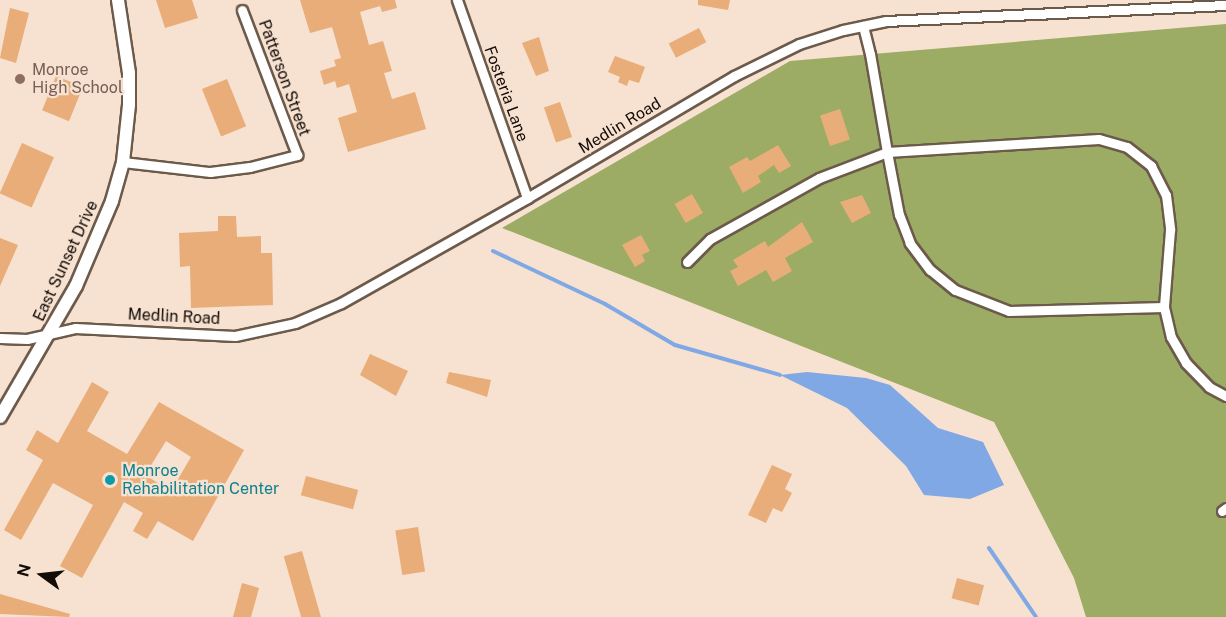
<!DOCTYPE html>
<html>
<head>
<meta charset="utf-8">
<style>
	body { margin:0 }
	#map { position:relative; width:1226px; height:617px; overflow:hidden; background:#f7e1d0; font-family:"Public Sans",sans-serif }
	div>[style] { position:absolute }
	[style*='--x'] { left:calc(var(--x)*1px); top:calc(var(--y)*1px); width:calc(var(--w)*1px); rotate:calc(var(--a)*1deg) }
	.forest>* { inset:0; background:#9cac64 }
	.water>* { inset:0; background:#7fa8e4 }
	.stream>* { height:4px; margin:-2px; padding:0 2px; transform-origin:2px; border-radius:2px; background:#7fa8e4 }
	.building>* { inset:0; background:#e8ad78; transform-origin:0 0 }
	.roads { filter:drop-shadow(2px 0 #6c5a4b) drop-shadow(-2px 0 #6c5a4b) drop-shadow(0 2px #6c5a4b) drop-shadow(0 -2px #6c5a4b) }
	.minor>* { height:9px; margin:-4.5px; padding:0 4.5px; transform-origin:4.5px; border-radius:4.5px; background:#fff }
	.tertiary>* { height:12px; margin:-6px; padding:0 6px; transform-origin:6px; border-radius:6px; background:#fff }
	.dots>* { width:16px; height:16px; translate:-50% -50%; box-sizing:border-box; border:3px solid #f7e1d0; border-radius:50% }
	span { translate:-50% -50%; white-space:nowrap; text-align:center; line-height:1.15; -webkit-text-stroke:4.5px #f7e1d0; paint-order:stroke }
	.education-label { font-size:16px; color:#785e54 }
	.left { translate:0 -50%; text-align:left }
	.street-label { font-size:16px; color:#120b06 }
	.culture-label { font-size:16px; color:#0d838f }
	.north { position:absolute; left:12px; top:545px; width:60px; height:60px; -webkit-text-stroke:4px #f7e1d0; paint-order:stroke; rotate:285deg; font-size:16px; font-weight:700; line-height:24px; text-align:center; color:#120b06 }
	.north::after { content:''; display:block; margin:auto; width:21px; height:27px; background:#120b06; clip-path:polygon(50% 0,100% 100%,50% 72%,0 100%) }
</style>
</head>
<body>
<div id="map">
	<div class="forest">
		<div style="clip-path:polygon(1226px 24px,1226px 617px,1086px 617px,1074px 578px,994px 422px,502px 228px,790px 61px)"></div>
	</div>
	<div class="water">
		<div style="clip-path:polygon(807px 372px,866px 378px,890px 385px,938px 428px,983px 442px,1004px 485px,970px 499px,924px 495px,906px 466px,847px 408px,780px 375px)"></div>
	</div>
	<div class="stream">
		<div style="--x:493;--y:251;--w:124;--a:25.3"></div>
		<div style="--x:605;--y:304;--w:81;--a:30.4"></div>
		<div style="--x:675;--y:345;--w:109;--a:15.9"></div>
		<div style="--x:989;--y:548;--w:83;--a:55.7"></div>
	</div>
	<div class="building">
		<div style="clip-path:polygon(156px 0,192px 0,198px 18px,165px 28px)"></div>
		<div style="clip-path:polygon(300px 0,395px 0,397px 8px,382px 12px,380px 6px,360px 12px,369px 45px,383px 41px,392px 71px,384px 73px,392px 99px,415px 92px,426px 129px,348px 152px,338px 118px,357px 112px,349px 84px,337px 88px,335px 81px,324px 85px,320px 71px,336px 66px,334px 60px,341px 58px,332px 27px,310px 33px)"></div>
		<div style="clip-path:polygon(698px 0,730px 0,728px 10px,698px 5px)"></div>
		<div style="clip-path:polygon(10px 8px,29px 13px,16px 63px,0 58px)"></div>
		<div style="left:699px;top:28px;width:16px;height:34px;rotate:63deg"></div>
		<div style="clip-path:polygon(539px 37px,549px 71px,536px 76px,522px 43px)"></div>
		<div style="clip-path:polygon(615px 56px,645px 67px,639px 83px,629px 80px,627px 86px,618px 82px,620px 77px,608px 72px)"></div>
		<div style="left:56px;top:76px;width:29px;height:37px;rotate:22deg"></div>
		<div style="left:227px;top:79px;width:51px;height:27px;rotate:68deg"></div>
		<div style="left:560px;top:102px;width:37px;height:17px;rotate:71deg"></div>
		<div style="left:840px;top:109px;width:32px;height:21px;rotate:72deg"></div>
		<div style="left:22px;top:143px;width:35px;height:55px;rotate:24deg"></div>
		<div style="clip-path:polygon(778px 145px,791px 166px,779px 173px,774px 165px,758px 176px,761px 182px,743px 193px,729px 167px,747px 157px,750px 161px)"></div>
		<div style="left:692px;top:194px;width:22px;height:20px;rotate:60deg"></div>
		<div style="clip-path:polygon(862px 195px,871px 213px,852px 223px,840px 202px)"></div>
		<div style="clip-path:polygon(218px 216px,236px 216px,237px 237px,261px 236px,261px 253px,272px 253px,273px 305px,191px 308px,190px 266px,180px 267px,179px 233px,218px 231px)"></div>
		<div style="clip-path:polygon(802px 222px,813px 242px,785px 258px,792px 271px,773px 282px,766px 270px,738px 286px,730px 271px,738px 267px,733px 260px,765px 241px,768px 247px)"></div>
		<div style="clip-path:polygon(641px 235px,650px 251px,642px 255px,645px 261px,635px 267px,622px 245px)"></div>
		<div style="clip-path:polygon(0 238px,18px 245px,0 286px)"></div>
		<div style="clip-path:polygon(370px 354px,408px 371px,396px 396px,360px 375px)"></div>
		<div style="clip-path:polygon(449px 372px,491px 380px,487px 397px,446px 383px)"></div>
		<div style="clip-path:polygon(evenodd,92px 382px,109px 392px,87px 431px,127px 454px,159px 402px,244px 450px,193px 541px,158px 521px,147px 539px,133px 531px,143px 513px,124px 502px,82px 578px,60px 566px,93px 505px,53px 483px,21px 540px,4px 530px,43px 460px,26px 450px,37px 430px,58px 443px,92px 382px,166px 441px,191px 457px,171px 491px,145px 475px,166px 441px)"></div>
		<div style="clip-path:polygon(772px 465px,792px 474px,785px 489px,792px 493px,782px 512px,773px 508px,766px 523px,748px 515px)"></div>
		<div style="left:306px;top:476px;width:54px;height:20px;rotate:15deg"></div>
		<div style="left:418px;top:527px;width:45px;height:23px;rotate:81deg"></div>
		<div style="left:302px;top:551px;width:69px;height:19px;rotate:74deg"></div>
		<div style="left:957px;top:578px;width:28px;height:21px;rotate:15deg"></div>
		<div style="clip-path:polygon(242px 583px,259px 588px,251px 617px,233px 617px)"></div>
		<div style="clip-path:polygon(0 594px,70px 614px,69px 617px,0 614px)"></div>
	</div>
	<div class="roads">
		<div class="minor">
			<div style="--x:457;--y:0;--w:210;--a:70.5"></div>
			<div style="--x:123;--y:162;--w:88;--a:6.6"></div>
			<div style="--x:210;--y:172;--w:40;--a:-7.1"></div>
			<div style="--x:250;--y:167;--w:49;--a:-14.3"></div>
			<div style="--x:297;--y:155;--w:155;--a:-110.8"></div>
			<div style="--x:687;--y:262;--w:33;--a:-45"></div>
			<div style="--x:710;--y:239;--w:125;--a:-29.2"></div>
			<div style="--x:819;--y:178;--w:73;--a:-20.9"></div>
			<div style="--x:887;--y:152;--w:212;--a:-3.5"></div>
			<div style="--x:1099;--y:139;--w:29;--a:16"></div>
			<div style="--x:1127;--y:147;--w:31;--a:38"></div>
			<div style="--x:1151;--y:166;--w:33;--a:63"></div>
			<div style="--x:1166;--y:195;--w:35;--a:83"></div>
			<div style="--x:1170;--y:230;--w:77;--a:94.5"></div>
			<div style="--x:1164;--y:307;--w:155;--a:178.5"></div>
			<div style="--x:1009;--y:311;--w:58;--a:-158.7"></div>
			<div style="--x:955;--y:290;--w:32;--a:-141"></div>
			<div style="--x:930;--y:270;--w:34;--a:-127"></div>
			<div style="--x:910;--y:243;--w:30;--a:-111"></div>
			<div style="--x:899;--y:215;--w:64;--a:-100.8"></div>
			<div style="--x:887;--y:152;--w:99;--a:-99.8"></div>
			<div style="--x:870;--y:54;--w:29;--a:-104"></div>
			<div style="--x:1164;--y:307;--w:31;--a:77"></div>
			<div style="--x:1171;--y:337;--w:30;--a:60"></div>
			<div style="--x:1186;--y:363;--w:33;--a:46"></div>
			<div style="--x:1209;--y:387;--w:19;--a:28"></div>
			<div style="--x:0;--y:338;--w:27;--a:2"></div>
			<div style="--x:27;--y:339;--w:49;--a:-12.9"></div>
			<div style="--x:75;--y:328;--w:160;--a:2.9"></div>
			<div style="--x:235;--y:336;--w:61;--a:-12.2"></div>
			<div style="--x:295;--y:323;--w:50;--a:-23.5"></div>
			<div style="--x:341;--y:303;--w:214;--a:-29.4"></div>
			<div style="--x:527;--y:198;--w:240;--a:-30.5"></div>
			<div style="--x:734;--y:76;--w:72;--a:-26.2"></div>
			<div style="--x:799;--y:44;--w:46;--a:-17.7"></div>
			<div style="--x:843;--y:30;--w:44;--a:-11.8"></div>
			<div style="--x:886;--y:21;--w:340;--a:-2.7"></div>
			<div style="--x:1222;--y:511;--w:5;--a:-37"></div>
		</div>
		<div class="tertiary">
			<div style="--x:0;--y:417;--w:151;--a:-59.9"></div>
			<div style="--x:76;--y:286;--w:92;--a:-67"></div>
			<div style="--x:112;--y:201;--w:41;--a:-74.2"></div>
			<div style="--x:123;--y:162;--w:57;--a:-84"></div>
			<div style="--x:129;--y:105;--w:32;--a:-90"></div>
			<div style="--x:129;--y:73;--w:74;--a:-98.6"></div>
		</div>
	</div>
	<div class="dots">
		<div style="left:20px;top:79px;background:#8d6e63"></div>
		<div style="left:110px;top:480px;background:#0f9aa8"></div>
	</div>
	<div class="education-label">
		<span class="left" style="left:32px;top:79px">Monroe<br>High School</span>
	</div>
	<div class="street-label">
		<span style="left:284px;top:78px;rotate:70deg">Patterson Street</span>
		<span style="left:506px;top:94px;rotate:70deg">Fosteria Lane</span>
		<span style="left:620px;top:126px;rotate:-31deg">Medlin Road</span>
		<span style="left:66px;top:261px;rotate:-65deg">East Sunset Drive</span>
		<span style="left:174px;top:317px;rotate:3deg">Medlin Road</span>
	</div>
	<div class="culture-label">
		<span class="left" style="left:122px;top:480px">Monroe<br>Rehabilitation Center</span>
	</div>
	<div class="north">N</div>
</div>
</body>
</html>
